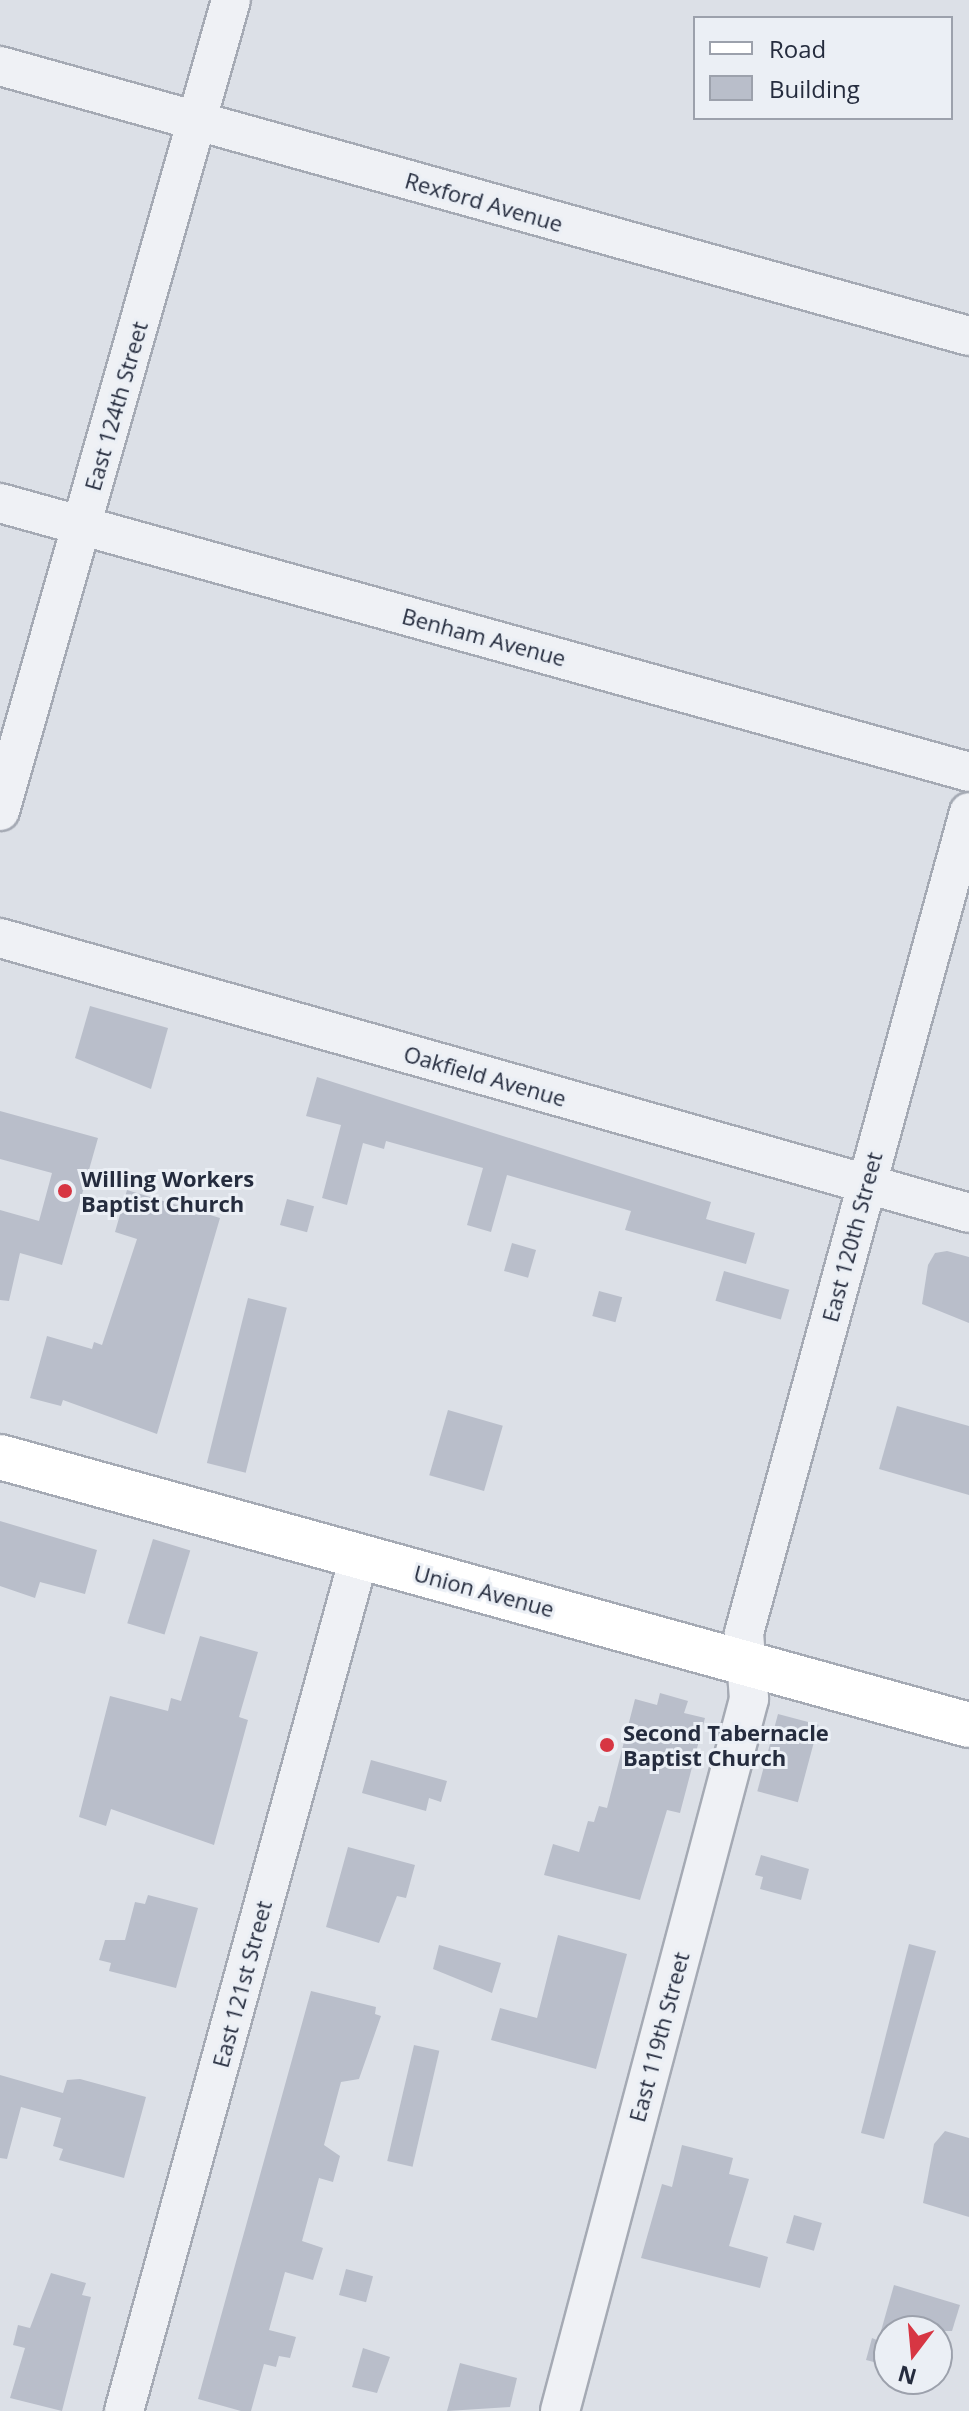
<!DOCTYPE html>
<html>
<head>
<meta charset="utf-8">
<style>
	body { margin:0 }
	#map { position:relative; width:969px; height:2411px; overflow:hidden; background:#dce0e7; font-family:"Open Sans",sans-serif }
	div>[style] { position:absolute }
	[style*='--x'] { left:calc(var(--x)*1px); top:calc(var(--y)*1px); width:calc(var(--w)*1px); rotate:calc(var(--a)*1deg) }
	.building>* { inset:0; background:#b9beca; transform-origin:0 0 }
	.roads { filter:drop-shadow(2px 0 #a5aab4) drop-shadow(-2px 0 #a5aab4) drop-shadow(0 2px #a5aab4) drop-shadow(0 -2px #a5aab4) }
	.minor>* { height:38px; margin:-19px; padding:0 19px; transform-origin:19px; border-radius:19px; background:#eff1f5 }
	.major>* { height:44px; margin:-22px; padding:0 22px; transform-origin:22px; border-radius:22px; background:#fff }
	.dots>* { width:22px; height:22px; translate:-50% -50%; box-sizing:border-box; border:4px solid #ebeff5; border-radius:50% }
	span { translate:-50% -50%; white-space:nowrap; text-align:center; line-height:1.15; -webkit-text-stroke:6px #ebeff5; paint-order:stroke }
	.street-label { font-size:22px; color:#252c3e }
	.poi-label { font-size:22px; color:#252c3e; font-weight:700 }
	.left { translate:0 -50%; text-align:left }
	.legend { position:absolute; left:693px; top:16px; width:260px; height:104px; box-sizing:border-box; background:#ebeff5; border:2px solid #9ca1ac; margin:0; padding:10px 14px; list-style:none; font-size:24px; color:#252c3e }
	.legend li { display:flex; align-items:center; gap:16px; height:40px }
	.legend b { width:40px; border:2px solid #9ca1ac }
	.north { position:absolute; left:873px; top:2315px; width:80px; height:80px; box-sizing:border-box; background:#ebeff5; border:2px solid #9ca1ac; border-radius:50%; rotate:196deg; font-size:22px; font-weight:700; line-height:32px; text-align:center; color:#252c3e }
	.north::after { content:''; display:block; margin:auto; width:28px; height:36px; background:#d73643; clip-path:polygon(50% 0,100% 100%,50% 72%,0 100%) }
</style>
</head>
<body>
<div id="map">
	<div class="building">
		<div style="clip-path:polygon(90px 1006px,168px 1028px,151px 1089px,75px 1058px)"></div>
		<div style="clip-path:polygon(317px 1077px,711px 1202px,706px 1219px,755px 1233px,746px 1264px,625px 1230px,631px 1211px,507px 1175px,491px 1232px,467px 1225px,483px 1168px,386px 1141px,384px 1149px,363px 1143px,347px 1205px,322px 1198px,341px 1125px,306px 1116px)"></div>
		<div style="clip-path:polygon(0 1111px,98px 1138px,62px 1265px,20px 1253px,9px 1301px,0 1300px,0 1210px,39px 1221px,52px 1173px,0 1159px)"></div>
		<div style="clip-path:polygon(127px 1190px,220px 1218px,157px 1434px,63px 1400px,61px 1406px,30px 1398px,47px 1336px,92px 1349px,94px 1342px,102px 1345px,137px 1239px,115px 1232px)"></div>
		<div style="left:287px;top:1199px;width:28px;height:27px;rotate:15deg"></div>
		<div style="left:512px;top:1243px;width:25px;height:29px;rotate:16deg"></div>
		<div style="clip-path:polygon(947px 1251px,969px 1257px,969px 1323px,922px 1304px,928px 1265px,935px 1253px)"></div>
		<div style="left:724px;top:1271px;width:68px;height:31px;rotate:16deg"></div>
		<div style="left:599px;top:1291px;width:24px;height:26px;rotate:15deg"></div>
		<div style="left:248px;top:1298px;width:40px;height:170px;rotate:14deg"></div>
		<div style="clip-path:polygon(897px 1406px,969px 1426px,969px 1495px,879px 1469px)"></div>
		<div style="left:448px;top:1410px;width:57px;height:68px;rotate:16deg"></div>
		<div style="clip-path:polygon(0 1521px,97px 1550px,85px 1594px,40px 1582px,35px 1598px,0 1586px)"></div>
		<div style="left:153px;top:1539px;width:39px;height:88px;rotate:17deg"></div>
		<div style="clip-path:polygon(200px 1636px,258px 1652px,239px 1717px,248px 1720px,214px 1845px,111px 1809px,106px 1826px,79px 1817px,110px 1696px,168px 1711px,171px 1698px,181px 1701px)"></div>
		<div style="clip-path:polygon(660px 1693px,688px 1701px,684px 1713px,705px 1718px,680px 1813px,667px 1810px,640px 1900px,544px 1875px,553px 1844px,579px 1852px,588px 1821px,594px 1822px,599px 1806px,607px 1808px,635px 1699px,657px 1705px)"></div>
		<div style="left:778px;top:1714px;width:42px;height:80px;rotate:15deg"></div>
		<div style="clip-path:polygon(371px 1760px,447px 1781px,441px 1802px,429px 1798px,426px 1811px,362px 1793px)"></div>
		<div style="clip-path:polygon(348px 1847px,415px 1865px,406px 1898px,397px 1896px,379px 1943px,326px 1927px)"></div>
		<div style="clip-path:polygon(761px 1855px,809px 1869px,801px 1900px,760px 1889px,763px 1877px,755px 1875px)"></div>
		<div style="clip-path:polygon(148px 1895px,198px 1908px,176px 1988px,109px 1971px,111px 1963px,99px 1960px,105px 1940px,125px 1940px,135px 1902px,145px 1904px)"></div>
		<div style="clip-path:polygon(558px 1935px,627px 1954px,596px 2069px,491px 2040px,500px 2008px,537px 2018px)"></div>
		<div style="clip-path:polygon(909px 1944px,936px 1951px,884px 2139px,861px 2133px)"></div>
		<div style="clip-path:polygon(439px 1945px,501px 1963px,492px 1993px,433px 1969px)"></div>
		<div style="clip-path:polygon(311px 1991px,376px 2007px,375px 2014px,381px 2016px,359px 2079px,341px 2082px,324px 2145px,340px 2156px,333px 2182px,319px 2178px,302px 2241px,323px 2248px,313px 2280px,285px 2272px,269px 2330px,296px 2337px,290px 2358px,279px 2356px,276px 2367px,264px 2364px,251px 2411px,241px 2411px,198px 2399px)"></div>
		<div style="left:414px;top:2045px;width:26px;height:119px;rotate:13deg"></div>
		<div style="clip-path:polygon(0 2075px,63px 2093px,67px 2080px,80px 2079px,146px 2097px,124px 2178px,59px 2160px,63px 2149px,53px 2146px,61px 2118px,21px 2107px,7px 2159px,0 2158px)"></div>
		<div style="clip-path:polygon(945px 2131px,969px 2138px,969px 2217px,923px 2203px,934px 2144px)"></div>
		<div style="clip-path:polygon(682px 2145px,733px 2158px,729px 2174px,749px 2179px,729px 2246px,768px 2257px,760px 2288px,641px 2258px,662px 2184px,672px 2187px)"></div>
		<div style="left:794px;top:2215px;width:29px;height:29px;rotate:16deg"></div>
		<div style="left:346px;top:2269px;width:28px;height:27px;rotate:15deg"></div>
		<div style="clip-path:polygon(51px 2273px,86px 2283px,82px 2295px,91px 2297px,62px 2411px,10px 2398px,25px 2348px,13px 2345px,18px 2325px,30px 2328px)"></div>
		<div style="clip-path:polygon(894px 2285px,960px 2305px,952px 2331px,881px 2331px)"></div>
		<div style="clip-path:polygon(872px 2338px,889px 2345px,889px 2366px,866px 2360px)"></div>
		<div style="clip-path:polygon(363px 2348px,390px 2357px,377px 2393px,352px 2387px)"></div>
		<div style="clip-path:polygon(460px 2363px,517px 2378px,510px 2407px,447px 2411px)"></div>
	</div>
	<div class="roads">
		<div class="minor">
			<div style="--x:0;--y:66;--w:1006;--a:15.57"></div>
			<div style="--x:0;--y:503;--w:1006;--a:15.51"></div>
			<div style="--x:0;--y:811;--w:843;--a:-74.1"></div>
			<div style="--x:0;--y:938;--w:1007;--a:15.84"></div>
			<div style="--x:124;--y:2411;--w:886;--a:-74.61"></div>
			<div style="--x:560;--y:2411;--w:737;--a:-75.13"></div>
			<div style="--x:749;--y:1699;--w:66;--a:-94.3"></div>
			<div style="--x:744;--y:1633;--w:851;--a:-74.67"></div>
		</div>
		<div class="major">
			<div style="--x:0;--y:1457;--w:1005;--a:15.46"></div>
		</div>
	</div>
	<div class="dots">
		<div style="left:65px;top:1191px;background:#d73643"></div>
		<div style="left:607px;top:1745px;background:#d73643"></div>
	</div>
	<div class="street-label">
		<span style="left:484px;top:202px;rotate:16deg">Rexford Avenue</span>
		<span style="left:116px;top:406px;rotate:-74deg">East 124th Street</span>
		<span style="left:484px;top:637px;rotate:15deg">Benham Avenue</span>
		<span style="left:485px;top:1076px;rotate:16deg">Oakfield Avenue</span>
		<span style="left:852px;top:1237px;rotate:-75deg">East 120th Street</span>
		<span style="left:484px;top:1591px;rotate:15deg">Union Avenue</span>
		<span style="left:242px;top:1984px;rotate:-75deg">East 121st Street</span>
		<span style="left:659px;top:2037px;rotate:-75deg">East 119th Street</span>
	</div>
	<div class="poi-label">
		<span class="left" style="left:81px;top:1191px">Willing Workers<br>Baptist Church</span>
		<span class="left" style="left:623px;top:1745px">Second Tabernacle<br>Baptist Church</span>
	</div>
	<ul class="legend">
	<li><b style="height:10px;background:#fff"></b>Road</li>
	<li><b style="height:22px;background:#b9beca"></b>Building</li>
	</ul>
	<div class="north">N</div>
</div>
</body>
</html>
